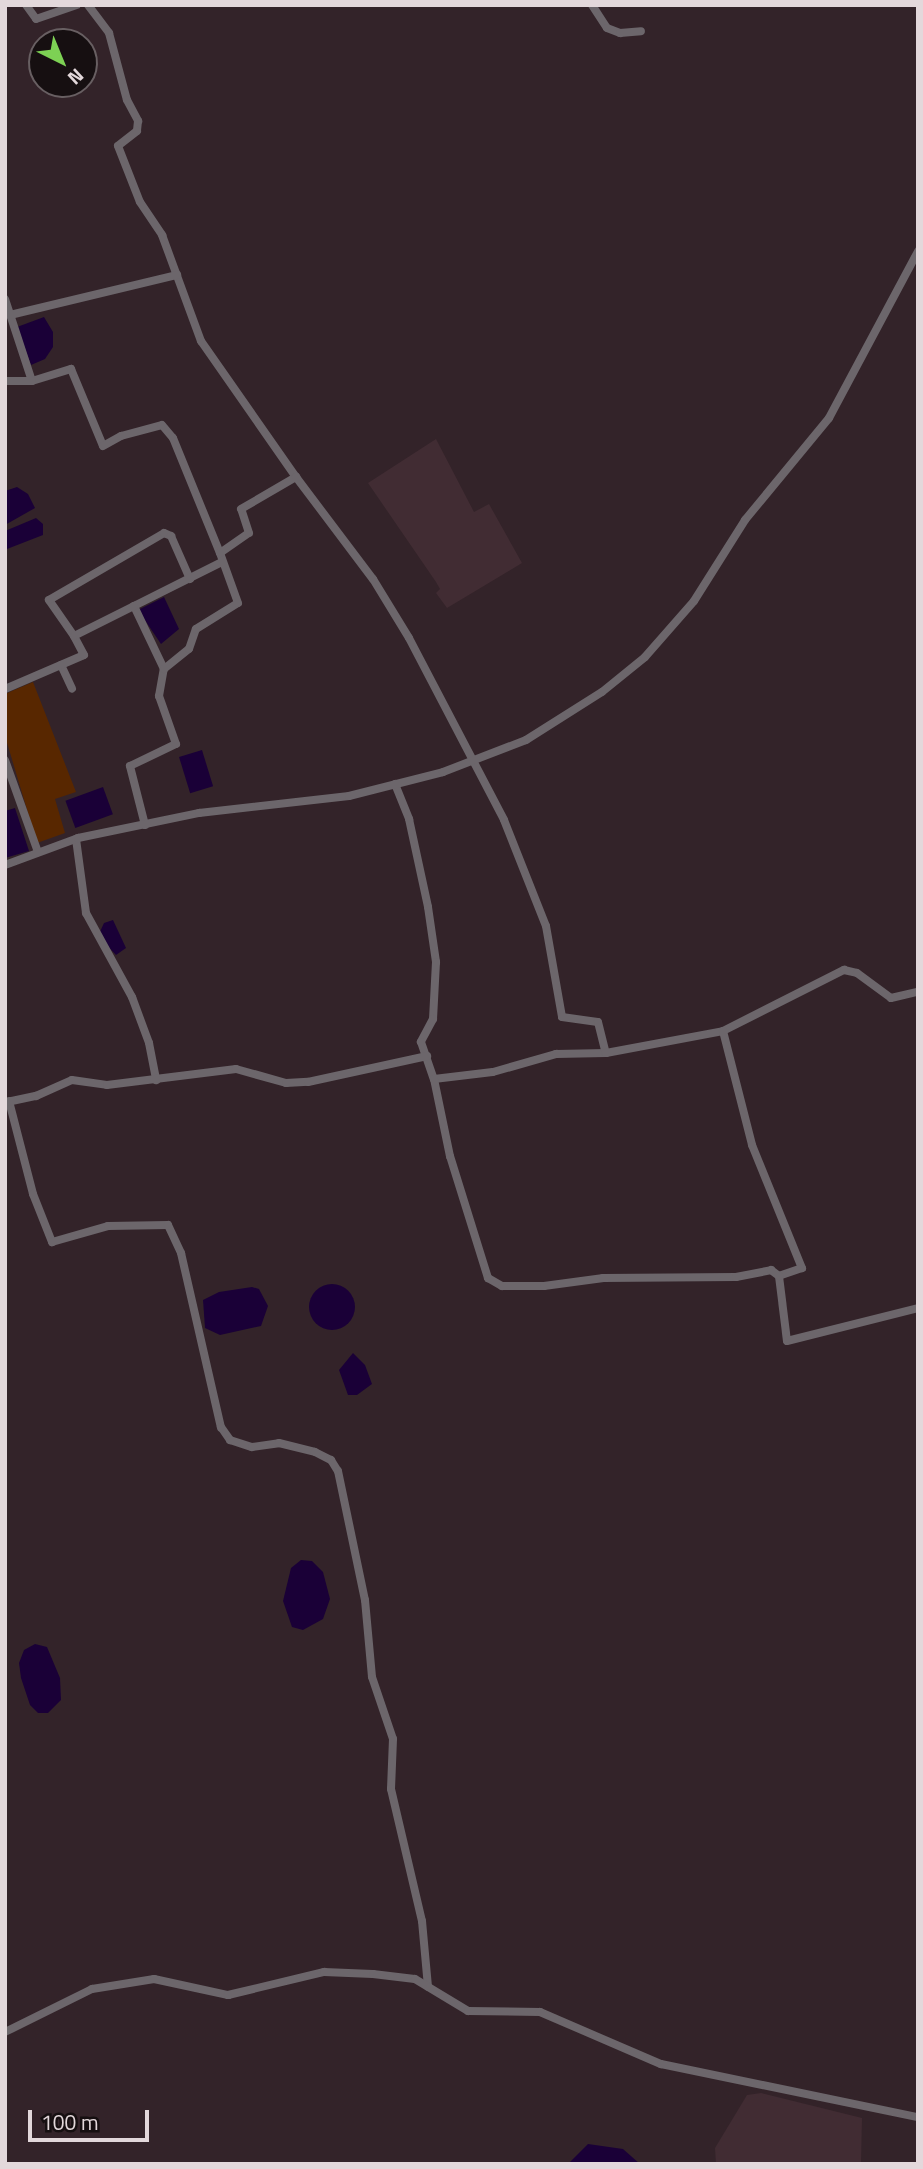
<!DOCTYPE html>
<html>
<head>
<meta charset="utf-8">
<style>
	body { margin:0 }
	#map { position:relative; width:923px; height:2169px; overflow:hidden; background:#332329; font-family:"Titillium Web",sans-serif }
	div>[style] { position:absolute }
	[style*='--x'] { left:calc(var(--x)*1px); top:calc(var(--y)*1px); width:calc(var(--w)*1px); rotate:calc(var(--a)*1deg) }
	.built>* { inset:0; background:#412c33 }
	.green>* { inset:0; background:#582700 }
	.water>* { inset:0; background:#1a0037; transform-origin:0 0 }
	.round { border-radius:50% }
	.minor>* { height:8px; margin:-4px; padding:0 4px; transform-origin:4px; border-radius:4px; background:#6c666b }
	span { translate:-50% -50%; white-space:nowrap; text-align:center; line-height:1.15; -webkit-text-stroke:5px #160f11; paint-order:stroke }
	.frame { position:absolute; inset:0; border:7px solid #e3d8db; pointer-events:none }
	.north { position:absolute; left:28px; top:28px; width:70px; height:70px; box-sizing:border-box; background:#160f11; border:2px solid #685f62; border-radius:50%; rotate:137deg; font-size:19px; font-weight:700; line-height:28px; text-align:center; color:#e3d8db }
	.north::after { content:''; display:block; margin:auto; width:24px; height:32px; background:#7dd154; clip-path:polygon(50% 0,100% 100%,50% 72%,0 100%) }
	.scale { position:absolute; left:28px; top:2110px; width:121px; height:32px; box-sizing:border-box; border:4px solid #e3d8db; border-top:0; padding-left:9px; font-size:21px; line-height:24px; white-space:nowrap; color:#e3d8db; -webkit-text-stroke:5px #160f11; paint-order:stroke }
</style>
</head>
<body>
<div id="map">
	<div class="built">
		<div style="clip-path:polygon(436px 439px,474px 512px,489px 504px,522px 563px,447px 608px,436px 593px,440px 589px,436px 582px,368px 483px)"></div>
		<div style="clip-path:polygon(761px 2093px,862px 2118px,861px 2164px,716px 2164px,715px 2148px,747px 2095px)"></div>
	</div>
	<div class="green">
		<div style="clip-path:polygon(33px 682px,76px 792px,55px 799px,65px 833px,37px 843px,5px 736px,5px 694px)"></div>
	</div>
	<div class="water">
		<div style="clip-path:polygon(44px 317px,53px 332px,53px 347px,45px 359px,31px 365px,17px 327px)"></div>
		<div style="clip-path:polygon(17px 487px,28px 494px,35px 508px,5px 525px,5px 491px)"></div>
		<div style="clip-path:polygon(36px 518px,43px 524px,43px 535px,7px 549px,5px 531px)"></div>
		<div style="clip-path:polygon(164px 597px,179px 629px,161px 644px,138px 610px)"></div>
		<div style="left:202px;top:750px;width:38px;height:24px;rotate:73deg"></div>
		<div style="left:103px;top:787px;width:29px;height:40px;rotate:70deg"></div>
		<div style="clip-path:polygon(15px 808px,29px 851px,5px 858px,5px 811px)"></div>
		<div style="clip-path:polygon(113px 920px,126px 948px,116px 955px,98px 936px,104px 923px)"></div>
		<div class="round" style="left:309px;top:1284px;width:46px;height:46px"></div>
		<div style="clip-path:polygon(252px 1287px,259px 1289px,268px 1306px,261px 1326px,220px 1335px,205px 1328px,203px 1300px,219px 1292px)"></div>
		<div style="clip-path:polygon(353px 1353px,365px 1365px,372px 1384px,357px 1395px,348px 1395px,339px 1370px)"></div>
		<div style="clip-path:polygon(301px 1560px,312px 1561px,323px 1572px,330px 1599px,323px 1619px,303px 1630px,292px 1627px,283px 1601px,291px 1568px)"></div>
		<div style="clip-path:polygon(35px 1644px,47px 1647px,60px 1678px,61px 1700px,48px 1713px,38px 1713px,30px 1705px,21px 1678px,19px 1663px,24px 1650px)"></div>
		<div style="clip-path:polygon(588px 2144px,623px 2149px,640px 2164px,568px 2164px)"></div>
	</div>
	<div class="minor">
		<div style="--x:26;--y:5;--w:17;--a:54"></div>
		<div style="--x:36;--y:19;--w:43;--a:-18.9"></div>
		<div style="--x:88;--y:5;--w:35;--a:53"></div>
		<div style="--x:109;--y:33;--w:69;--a:75"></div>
		<div style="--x:127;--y:100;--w:24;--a:62"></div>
		<div style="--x:138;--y:121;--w:10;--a:96"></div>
		<div style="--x:137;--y:131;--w:24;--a:142"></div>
		<div style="--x:118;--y:146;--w:60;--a:68.6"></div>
		<div style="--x:140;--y:202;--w:40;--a:56"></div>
		<div style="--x:162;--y:235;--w:113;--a:69.8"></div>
		<div style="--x:201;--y:341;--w:166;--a:55.1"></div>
		<div style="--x:592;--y:5;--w:27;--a:57"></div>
		<div style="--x:607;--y:28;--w:14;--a:21"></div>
		<div style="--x:620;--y:33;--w:21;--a:-5"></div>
		<div style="--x:5;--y:299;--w:86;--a:71.8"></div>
		<div style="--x:32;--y:381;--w:41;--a:-17.1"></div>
		<div style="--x:71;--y:369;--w:83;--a:67.4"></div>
		<div style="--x:103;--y:446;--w:21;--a:-29"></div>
		<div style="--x:121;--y:436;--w:42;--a:-15"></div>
		<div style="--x:162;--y:425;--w:17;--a:50"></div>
		<div style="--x:173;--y:438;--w:124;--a:67.8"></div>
		<div style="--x:10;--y:315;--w:172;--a:-13.5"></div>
		<div style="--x:5;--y:381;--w:27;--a:0"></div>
		<div style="--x:74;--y:636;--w:44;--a:-124.8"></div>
		<div style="--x:49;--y:600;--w:133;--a:-30.2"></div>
		<div style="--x:164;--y:533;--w:8;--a:23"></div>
		<div style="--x:171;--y:536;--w:47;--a:66.2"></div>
		<div style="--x:61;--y:665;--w:26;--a:65"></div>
		<div style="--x:164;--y:669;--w:70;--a:-115.5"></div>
		<div style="--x:134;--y:606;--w:98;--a:-26.6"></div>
		<div style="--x:5;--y:689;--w:86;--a:-23.3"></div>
		<div style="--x:84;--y:655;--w:21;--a:-118"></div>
		<div style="--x:74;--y:636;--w:67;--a:-26.6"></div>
		<div style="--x:5;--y:760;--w:98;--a:70.3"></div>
		<div style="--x:395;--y:784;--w:38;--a:68"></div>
		<div style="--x:409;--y:819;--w:90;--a:77.8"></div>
		<div style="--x:428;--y:907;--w:56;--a:81.7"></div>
		<div style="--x:436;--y:962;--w:57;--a:93"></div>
		<div style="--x:433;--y:1019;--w:26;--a:118"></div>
		<div style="--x:421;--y:1042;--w:39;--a:71"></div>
		<div style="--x:434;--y:1079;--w:59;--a:-6.8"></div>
		<div style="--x:493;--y:1072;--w:66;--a:-15.9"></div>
		<div style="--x:556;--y:1054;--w:50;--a:-1.1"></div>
		<div style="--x:145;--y:825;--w:61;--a:-104.3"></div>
		<div style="--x:130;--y:766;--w:51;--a:-25.6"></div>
		<div style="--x:176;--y:744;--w:51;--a:-109.5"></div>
		<div style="--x:159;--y:696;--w:27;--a:-80"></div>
		<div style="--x:164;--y:669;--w:32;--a:-39"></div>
		<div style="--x:189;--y:649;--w:21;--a:-71"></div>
		<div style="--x:196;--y:629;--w:49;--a:-31.8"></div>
		<div style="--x:238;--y:603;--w:53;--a:-109.8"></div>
		<div style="--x:220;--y:553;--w:35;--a:-35"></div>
		<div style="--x:249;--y:533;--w:25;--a:-108"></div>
		<div style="--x:241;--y:509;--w:64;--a:-30.2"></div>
		<div style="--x:296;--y:477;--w:128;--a:53"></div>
		<div style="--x:373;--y:579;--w:69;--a:58.6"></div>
		<div style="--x:409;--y:638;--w:205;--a:62.4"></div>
		<div style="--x:504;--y:820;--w:114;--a:68.4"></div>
		<div style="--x:546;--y:926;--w:92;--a:80"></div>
		<div style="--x:562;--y:1017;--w:36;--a:8"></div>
		<div style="--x:598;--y:1022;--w:32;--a:76"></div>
		<div style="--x:606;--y:1053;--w:119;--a:-10.6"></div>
		<div style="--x:723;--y:1031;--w:136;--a:-26.8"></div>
		<div style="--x:844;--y:970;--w:13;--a:13"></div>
		<div style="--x:857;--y:973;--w:42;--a:36.3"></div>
		<div style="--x:891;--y:998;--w:28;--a:-13"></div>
		<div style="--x:76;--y:839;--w:75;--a:82.3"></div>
		<div style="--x:86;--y:913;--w:96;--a:61.3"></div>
		<div style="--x:132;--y:997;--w:49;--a:69.7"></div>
		<div style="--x:149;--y:1043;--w:38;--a:79"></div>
		<div style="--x:5;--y:865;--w:78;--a:-20.3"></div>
		<div style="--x:78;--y:838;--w:124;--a:-11.7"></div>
		<div style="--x:199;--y:813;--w:151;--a:-6.5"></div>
		<div style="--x:349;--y:796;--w:97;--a:-14.3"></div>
		<div style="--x:443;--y:772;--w:89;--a:-21.1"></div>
		<div style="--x:526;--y:740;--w:90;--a:-32.3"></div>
		<div style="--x:602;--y:692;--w:55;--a:-39.1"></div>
		<div style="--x:645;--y:657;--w:74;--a:-48.8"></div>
		<div style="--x:694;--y:601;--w:96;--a:-57.8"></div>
		<div style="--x:745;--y:520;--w:132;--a:-50.5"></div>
		<div style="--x:829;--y:418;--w:189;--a:-61.9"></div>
		<div style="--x:723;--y:1031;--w:118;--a:75.7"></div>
		<div style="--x:752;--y:1145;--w:133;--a:67.9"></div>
		<div style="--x:802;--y:1268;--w:24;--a:161"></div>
		<div style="--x:779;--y:1276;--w:65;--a:83"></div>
		<div style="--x:787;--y:1341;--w:135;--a:-14.1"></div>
		<div style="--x:434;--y:1079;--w:79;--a:78.3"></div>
		<div style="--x:450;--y:1156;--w:128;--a:72.7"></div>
		<div style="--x:488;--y:1278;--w:16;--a:30"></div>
		<div style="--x:502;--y:1286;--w:42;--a:0"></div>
		<div style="--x:544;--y:1286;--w:60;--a:-7.7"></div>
		<div style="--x:603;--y:1278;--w:133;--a:-0.4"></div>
		<div style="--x:736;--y:1277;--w:36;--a:-11"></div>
		<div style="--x:771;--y:1270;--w:10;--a:37"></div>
		<div style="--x:9;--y:1101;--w:96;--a:75.5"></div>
		<div style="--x:33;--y:1194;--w:52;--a:68.4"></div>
		<div style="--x:52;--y:1242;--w:58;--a:-15.9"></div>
		<div style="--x:108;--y:1226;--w:60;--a:-1"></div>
		<div style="--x:168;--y:1225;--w:31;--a:65"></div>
		<div style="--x:181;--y:1253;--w:179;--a:77.1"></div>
		<div style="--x:221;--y:1427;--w:16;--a:55"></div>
		<div style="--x:230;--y:1440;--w:23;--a:18"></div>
		<div style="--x:252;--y:1447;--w:27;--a:-8"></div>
		<div style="--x:279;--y:1443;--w:37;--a:14"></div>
		<div style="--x:315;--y:1452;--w:18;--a:27"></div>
		<div style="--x:331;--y:1460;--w:13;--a:58"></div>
		<div style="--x:338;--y:1471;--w:132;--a:78.2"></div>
		<div style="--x:365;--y:1600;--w:77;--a:84.8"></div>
		<div style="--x:372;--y:1677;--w:65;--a:71.3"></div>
		<div style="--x:393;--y:1739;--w:50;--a:92.3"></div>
		<div style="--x:391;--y:1789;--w:136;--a:76.8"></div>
		<div style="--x:422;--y:1921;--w:66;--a:84.8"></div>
		<div style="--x:7;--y:1102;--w:30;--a:-12"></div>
		<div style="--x:36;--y:1096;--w:39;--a:-24"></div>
		<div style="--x:72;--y:1080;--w:35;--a:8"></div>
		<div style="--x:107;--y:1085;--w:130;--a:-7.1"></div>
		<div style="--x:236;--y:1069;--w:52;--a:15.6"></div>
		<div style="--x:286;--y:1083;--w:22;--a:-3"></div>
		<div style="--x:308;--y:1082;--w:122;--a:-12.3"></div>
		<div style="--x:5;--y:2032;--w:97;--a:-26.3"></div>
		<div style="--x:92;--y:1989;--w:63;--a:-9.2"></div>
		<div style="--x:154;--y:1979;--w:76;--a:12.2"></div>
		<div style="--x:228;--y:1995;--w:99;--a:-13.5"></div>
		<div style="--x:324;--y:1972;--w:49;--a:2.3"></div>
		<div style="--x:373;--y:1974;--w:42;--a:6.8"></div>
		<div style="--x:415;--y:1979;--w:62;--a:31.1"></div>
		<div style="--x:468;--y:2011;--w:72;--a:0.8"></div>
		<div style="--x:540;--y:2012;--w:132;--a:23.3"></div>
		<div style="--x:661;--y:2064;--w:262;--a:11.7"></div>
	</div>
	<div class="frame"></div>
	<div class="north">N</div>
	<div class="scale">100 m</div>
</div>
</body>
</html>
